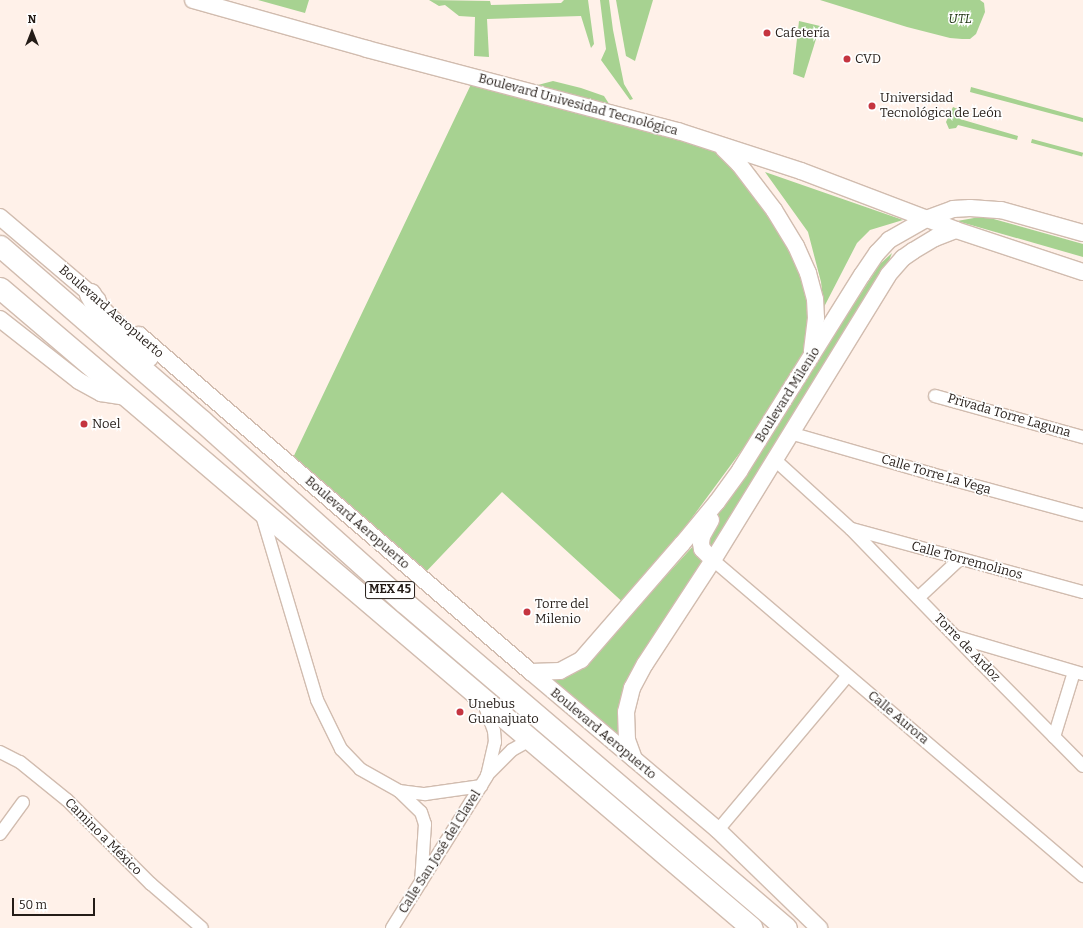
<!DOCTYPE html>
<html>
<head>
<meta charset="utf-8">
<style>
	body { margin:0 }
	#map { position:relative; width:1083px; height:928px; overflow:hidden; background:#fff1e9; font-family:Bitter,serif }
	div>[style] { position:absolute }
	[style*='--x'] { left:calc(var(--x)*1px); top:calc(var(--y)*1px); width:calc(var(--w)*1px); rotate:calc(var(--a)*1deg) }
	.green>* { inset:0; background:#a7d291; transform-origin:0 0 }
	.roads { filter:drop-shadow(1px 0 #d1bcaf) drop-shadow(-1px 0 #d1bcaf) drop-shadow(0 1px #d1bcaf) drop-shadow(0 -1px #d1bcaf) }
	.minor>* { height:12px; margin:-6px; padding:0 6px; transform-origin:6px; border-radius:6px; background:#fff }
	.tertiary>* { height:16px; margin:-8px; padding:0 8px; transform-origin:8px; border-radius:8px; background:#fff }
	.trunk>* { height:21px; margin:-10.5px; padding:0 10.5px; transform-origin:10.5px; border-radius:10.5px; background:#fff }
	.dots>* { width:11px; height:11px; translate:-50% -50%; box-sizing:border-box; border:2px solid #fff; border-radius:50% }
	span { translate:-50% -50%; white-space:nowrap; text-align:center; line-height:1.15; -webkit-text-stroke:3px #fff; paint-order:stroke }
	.shield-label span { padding:1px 3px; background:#fff; border:1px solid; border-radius:3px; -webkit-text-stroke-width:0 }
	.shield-label { font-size:12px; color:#241c17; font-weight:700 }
	.park-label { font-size:13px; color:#1a300d; font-style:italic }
	.poi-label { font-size:13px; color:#241c17 }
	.left { translate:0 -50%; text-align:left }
	.street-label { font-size:13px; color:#241c17 }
	.north { position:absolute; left:12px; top:12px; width:40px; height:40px; -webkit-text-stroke:3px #fff; paint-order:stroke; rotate:0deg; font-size:11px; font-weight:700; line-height:16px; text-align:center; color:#241c17 }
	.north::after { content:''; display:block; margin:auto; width:14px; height:18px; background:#241c17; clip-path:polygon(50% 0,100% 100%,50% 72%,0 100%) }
	.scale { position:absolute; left:12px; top:898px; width:83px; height:18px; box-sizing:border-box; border:2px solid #241c17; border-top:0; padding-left:5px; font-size:12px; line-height:14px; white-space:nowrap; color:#241c17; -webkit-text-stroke:3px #fff; paint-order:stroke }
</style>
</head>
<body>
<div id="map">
	<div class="green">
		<div style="clip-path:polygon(258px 0,309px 0,305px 13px)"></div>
		<div style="clip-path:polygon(429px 0,490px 1px,491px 5px,561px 3px,564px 0,588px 0,594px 44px,591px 48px,581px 16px,487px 19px,489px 57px,474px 56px,475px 17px,459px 16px,445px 5px,439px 6px)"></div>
		<div style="clip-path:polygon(600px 0,609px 0,613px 30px,624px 84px,633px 99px,630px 100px,601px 60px,606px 49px)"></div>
		<div style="clip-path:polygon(616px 0,653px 0,635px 61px,626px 56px)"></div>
		<div style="clip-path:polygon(820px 0,980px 0,984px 3px,985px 12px,976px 34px,970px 39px,962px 39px,950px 38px,907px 27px)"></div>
		<div style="clip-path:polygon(799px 21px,820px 26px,804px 78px,793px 74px)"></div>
		<div style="clip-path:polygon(475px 76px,719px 144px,756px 171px,803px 255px,814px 352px,627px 606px,502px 492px,422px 576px,290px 464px)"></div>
		<div style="clip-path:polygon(553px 81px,581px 88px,604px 96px,613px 110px,534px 86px)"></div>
		<div style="clip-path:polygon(971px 87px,1083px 118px,1083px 122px,970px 92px)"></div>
		<div style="clip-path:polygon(953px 107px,960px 110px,961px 115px,960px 119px,1018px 136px,1017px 140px,958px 125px,956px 128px,949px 129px,946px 122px)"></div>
		<div style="left:1032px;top:139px;width:53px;height:4px;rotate:15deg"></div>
		<div style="clip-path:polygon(765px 172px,903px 220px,870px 230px,857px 243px,824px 307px,821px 282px,808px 232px)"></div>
		<div style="clip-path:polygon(974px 218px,990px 218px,1083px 244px,1083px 257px,957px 221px)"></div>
		<div style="clip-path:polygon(892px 253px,887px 266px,712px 546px,707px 544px,706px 533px,880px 264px)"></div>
		<div style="clip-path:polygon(695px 544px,705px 561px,631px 682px,620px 737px,551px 679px,582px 668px)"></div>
	</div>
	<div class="roads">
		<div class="minor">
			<div style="--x:935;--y:396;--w:154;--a:15.5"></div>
			<div style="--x:790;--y:433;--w:148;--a:16.1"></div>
			<div style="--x:932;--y:474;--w:156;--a:15.2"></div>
			<div style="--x:774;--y:459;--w:104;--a:42.3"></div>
			<div style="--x:851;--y:529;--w:187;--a:45.9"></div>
			<div style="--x:981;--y:663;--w:145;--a:45.3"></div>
			<div style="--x:261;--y:512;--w:196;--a:73.4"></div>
			<div style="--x:317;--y:700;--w:55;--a:63.9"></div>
			<div style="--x:341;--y:749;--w:28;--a:46"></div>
			<div style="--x:360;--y:769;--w:45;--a:29.4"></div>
			<div style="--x:399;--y:791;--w:26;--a:7"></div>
			<div style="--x:425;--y:794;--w:57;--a:-8.1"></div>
			<div style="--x:852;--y:529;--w:239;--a:15.3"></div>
			<div style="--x:713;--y:560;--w:487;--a:40.5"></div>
			<div style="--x:918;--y:598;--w:57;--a:-42.9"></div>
			<div style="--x:957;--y:637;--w:131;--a:16.4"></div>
			<div style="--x:1054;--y:737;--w:68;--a:-72.9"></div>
			<div style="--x:0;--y:752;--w:22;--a:27"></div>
			<div style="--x:20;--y:762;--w:60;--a:39"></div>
			<div style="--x:67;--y:800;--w:119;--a:45"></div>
			<div style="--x:151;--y:884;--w:67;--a:40.8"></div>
			<div style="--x:487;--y:775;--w:35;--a:-45"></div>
			<div style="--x:512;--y:750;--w:21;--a:-29"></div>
			<div style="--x:399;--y:791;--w:30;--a:44"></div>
			<div style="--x:421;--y:812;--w:13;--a:72"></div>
			<div style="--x:425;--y:824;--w:58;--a:93.9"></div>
			<div style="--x:718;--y:830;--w:201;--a:-50"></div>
			<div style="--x:0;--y:834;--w:39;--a:-54"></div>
			<div style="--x:392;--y:928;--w:179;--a:-58"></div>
			<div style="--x:487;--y:776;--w:35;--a:-77"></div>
			<div style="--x:495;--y:742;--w:11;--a:-95"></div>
			<div style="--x:494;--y:731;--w:30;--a:-110"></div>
		</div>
		<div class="tertiary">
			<div style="--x:193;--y:0;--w:181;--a:15.7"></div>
			<div style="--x:367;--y:49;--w:322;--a:14.8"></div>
			<div style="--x:678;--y:131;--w:129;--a:18"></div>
			<div style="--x:801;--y:171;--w:166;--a:20.8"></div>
			<div style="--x:956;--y:230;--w:134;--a:18.3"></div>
			<div style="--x:723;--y:148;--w:23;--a:45"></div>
			<div style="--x:739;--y:164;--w:58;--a:52.7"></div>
			<div style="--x:774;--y:210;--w:42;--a:58.6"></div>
			<div style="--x:796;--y:246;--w:30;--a:66"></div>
			<div style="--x:808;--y:273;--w:27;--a:75"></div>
			<div style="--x:815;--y:299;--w:19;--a:87"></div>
			<div style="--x:816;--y:318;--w:34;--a:97"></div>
			<div style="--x:0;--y:217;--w:128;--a:40.3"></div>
			<div style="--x:0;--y:319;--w:100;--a:38.1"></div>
			<div style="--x:79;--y:381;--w:25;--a:29"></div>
			<div style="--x:101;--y:393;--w:26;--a:9"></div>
			<div style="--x:139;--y:335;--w:517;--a:40.69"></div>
			<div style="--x:531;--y:672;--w:245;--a:40.2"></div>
			<div style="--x:718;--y:830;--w:141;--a:44.1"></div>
			<div style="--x:711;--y:520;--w:18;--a:119"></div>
			<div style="--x:702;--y:536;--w:7;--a:98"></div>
			<div style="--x:701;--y:543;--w:6;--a:81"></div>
			<div style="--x:702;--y:549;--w:16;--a:45"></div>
			<div style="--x:531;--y:672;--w:29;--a:-2"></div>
			<div style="--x:560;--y:671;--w:24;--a:-28"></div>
			<div style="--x:581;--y:660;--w:154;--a:-49"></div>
			<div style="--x:682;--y:544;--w:55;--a:-50.2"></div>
			<div style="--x:717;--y:502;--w:39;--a:-54"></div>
			<div style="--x:740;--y:470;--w:230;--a:-58"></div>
			<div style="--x:862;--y:275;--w:27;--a:-56"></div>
			<div style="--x:877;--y:253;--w:18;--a:-47"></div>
			<div style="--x:889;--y:240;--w:43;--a:-29.6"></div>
			<div style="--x:926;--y:219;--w:29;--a:-20"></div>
			<div style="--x:953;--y:209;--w:17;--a:-3"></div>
			<div style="--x:970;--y:208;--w:31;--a:4"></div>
			<div style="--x:1001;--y:210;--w:85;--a:15.7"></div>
			<div style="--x:634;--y:759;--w:20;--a:-110"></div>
			<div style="--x:627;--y:740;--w:28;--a:-92"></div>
			<div style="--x:626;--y:712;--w:25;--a:-76"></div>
			<div style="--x:632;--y:688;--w:27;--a:-62"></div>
			<div style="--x:645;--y:664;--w:124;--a:-56.8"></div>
			<div style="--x:713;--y:560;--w:334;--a:-58.4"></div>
			<div style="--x:888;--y:275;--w:23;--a:-49"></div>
			<div style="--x:903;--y:258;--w:12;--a:-35"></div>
			<div style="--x:913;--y:251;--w:26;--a:-31"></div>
			<div style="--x:935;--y:238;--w:22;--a:-21"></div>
		</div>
		<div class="trunk">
			<div style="--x:0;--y:246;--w:267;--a:40.9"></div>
			<div style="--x:202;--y:421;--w:271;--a:41.9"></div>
			<div style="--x:404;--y:602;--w:502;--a:40.48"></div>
			<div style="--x:0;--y:288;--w:987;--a:40.4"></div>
			<div style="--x:90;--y:294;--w:16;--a:60"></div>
			<div style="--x:98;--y:308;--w:69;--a:44.4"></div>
		</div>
	</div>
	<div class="dots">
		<div style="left:767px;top:33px;background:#c53540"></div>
		<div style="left:847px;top:59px;background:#c53540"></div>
		<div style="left:872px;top:106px;background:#c53540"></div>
		<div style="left:84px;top:424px;background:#c53540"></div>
		<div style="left:527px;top:612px;background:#c53540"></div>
		<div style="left:460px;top:712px;background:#c53540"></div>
	</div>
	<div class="shield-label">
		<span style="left:390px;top:590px">MEX 45</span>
	</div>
	<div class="park-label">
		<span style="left:960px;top:19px">UTL</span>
	</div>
	<div class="poi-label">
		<span class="left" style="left:775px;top:33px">Cafetería</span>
		<span class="left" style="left:855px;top:59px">CVD</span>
		<span class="left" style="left:880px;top:106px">Universidad<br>Tecnológica de León</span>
		<span class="left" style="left:92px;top:424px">Noel</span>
		<span class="left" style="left:535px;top:612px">Torre del<br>Milenio</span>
		<span class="left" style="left:468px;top:712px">Unebus<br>Guanajuato</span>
	</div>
	<div class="street-label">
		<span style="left:578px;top:105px;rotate:15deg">Boulevard Univesidad Tecnológica</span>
		<span style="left:111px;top:312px;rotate:41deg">Boulevard Aeropuerto</span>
		<span style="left:788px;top:395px;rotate:-58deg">Boulevard Milenio</span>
		<span style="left:1009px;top:416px;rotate:16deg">Privada Torre Laguna</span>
		<span style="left:936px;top:475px;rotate:16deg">Calle Torre La Vega</span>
		<span style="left:357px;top:523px;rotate:41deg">Boulevard Aeropuerto</span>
		<span style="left:967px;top:561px;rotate:15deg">Calle Torremolinos</span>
		<span style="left:967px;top:648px;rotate:46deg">Torre de Ardoz</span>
		<span style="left:898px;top:718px;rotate:40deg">Calle Aurora</span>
		<span style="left:603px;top:734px;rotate:40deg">Boulevard Aeropuerto</span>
		<span style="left:103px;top:837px;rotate:45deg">Camino a México</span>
		<span style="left:440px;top:852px;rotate:-58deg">Calle San José del Clavel</span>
	</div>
	<div class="north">N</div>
	<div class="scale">50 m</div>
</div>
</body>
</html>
